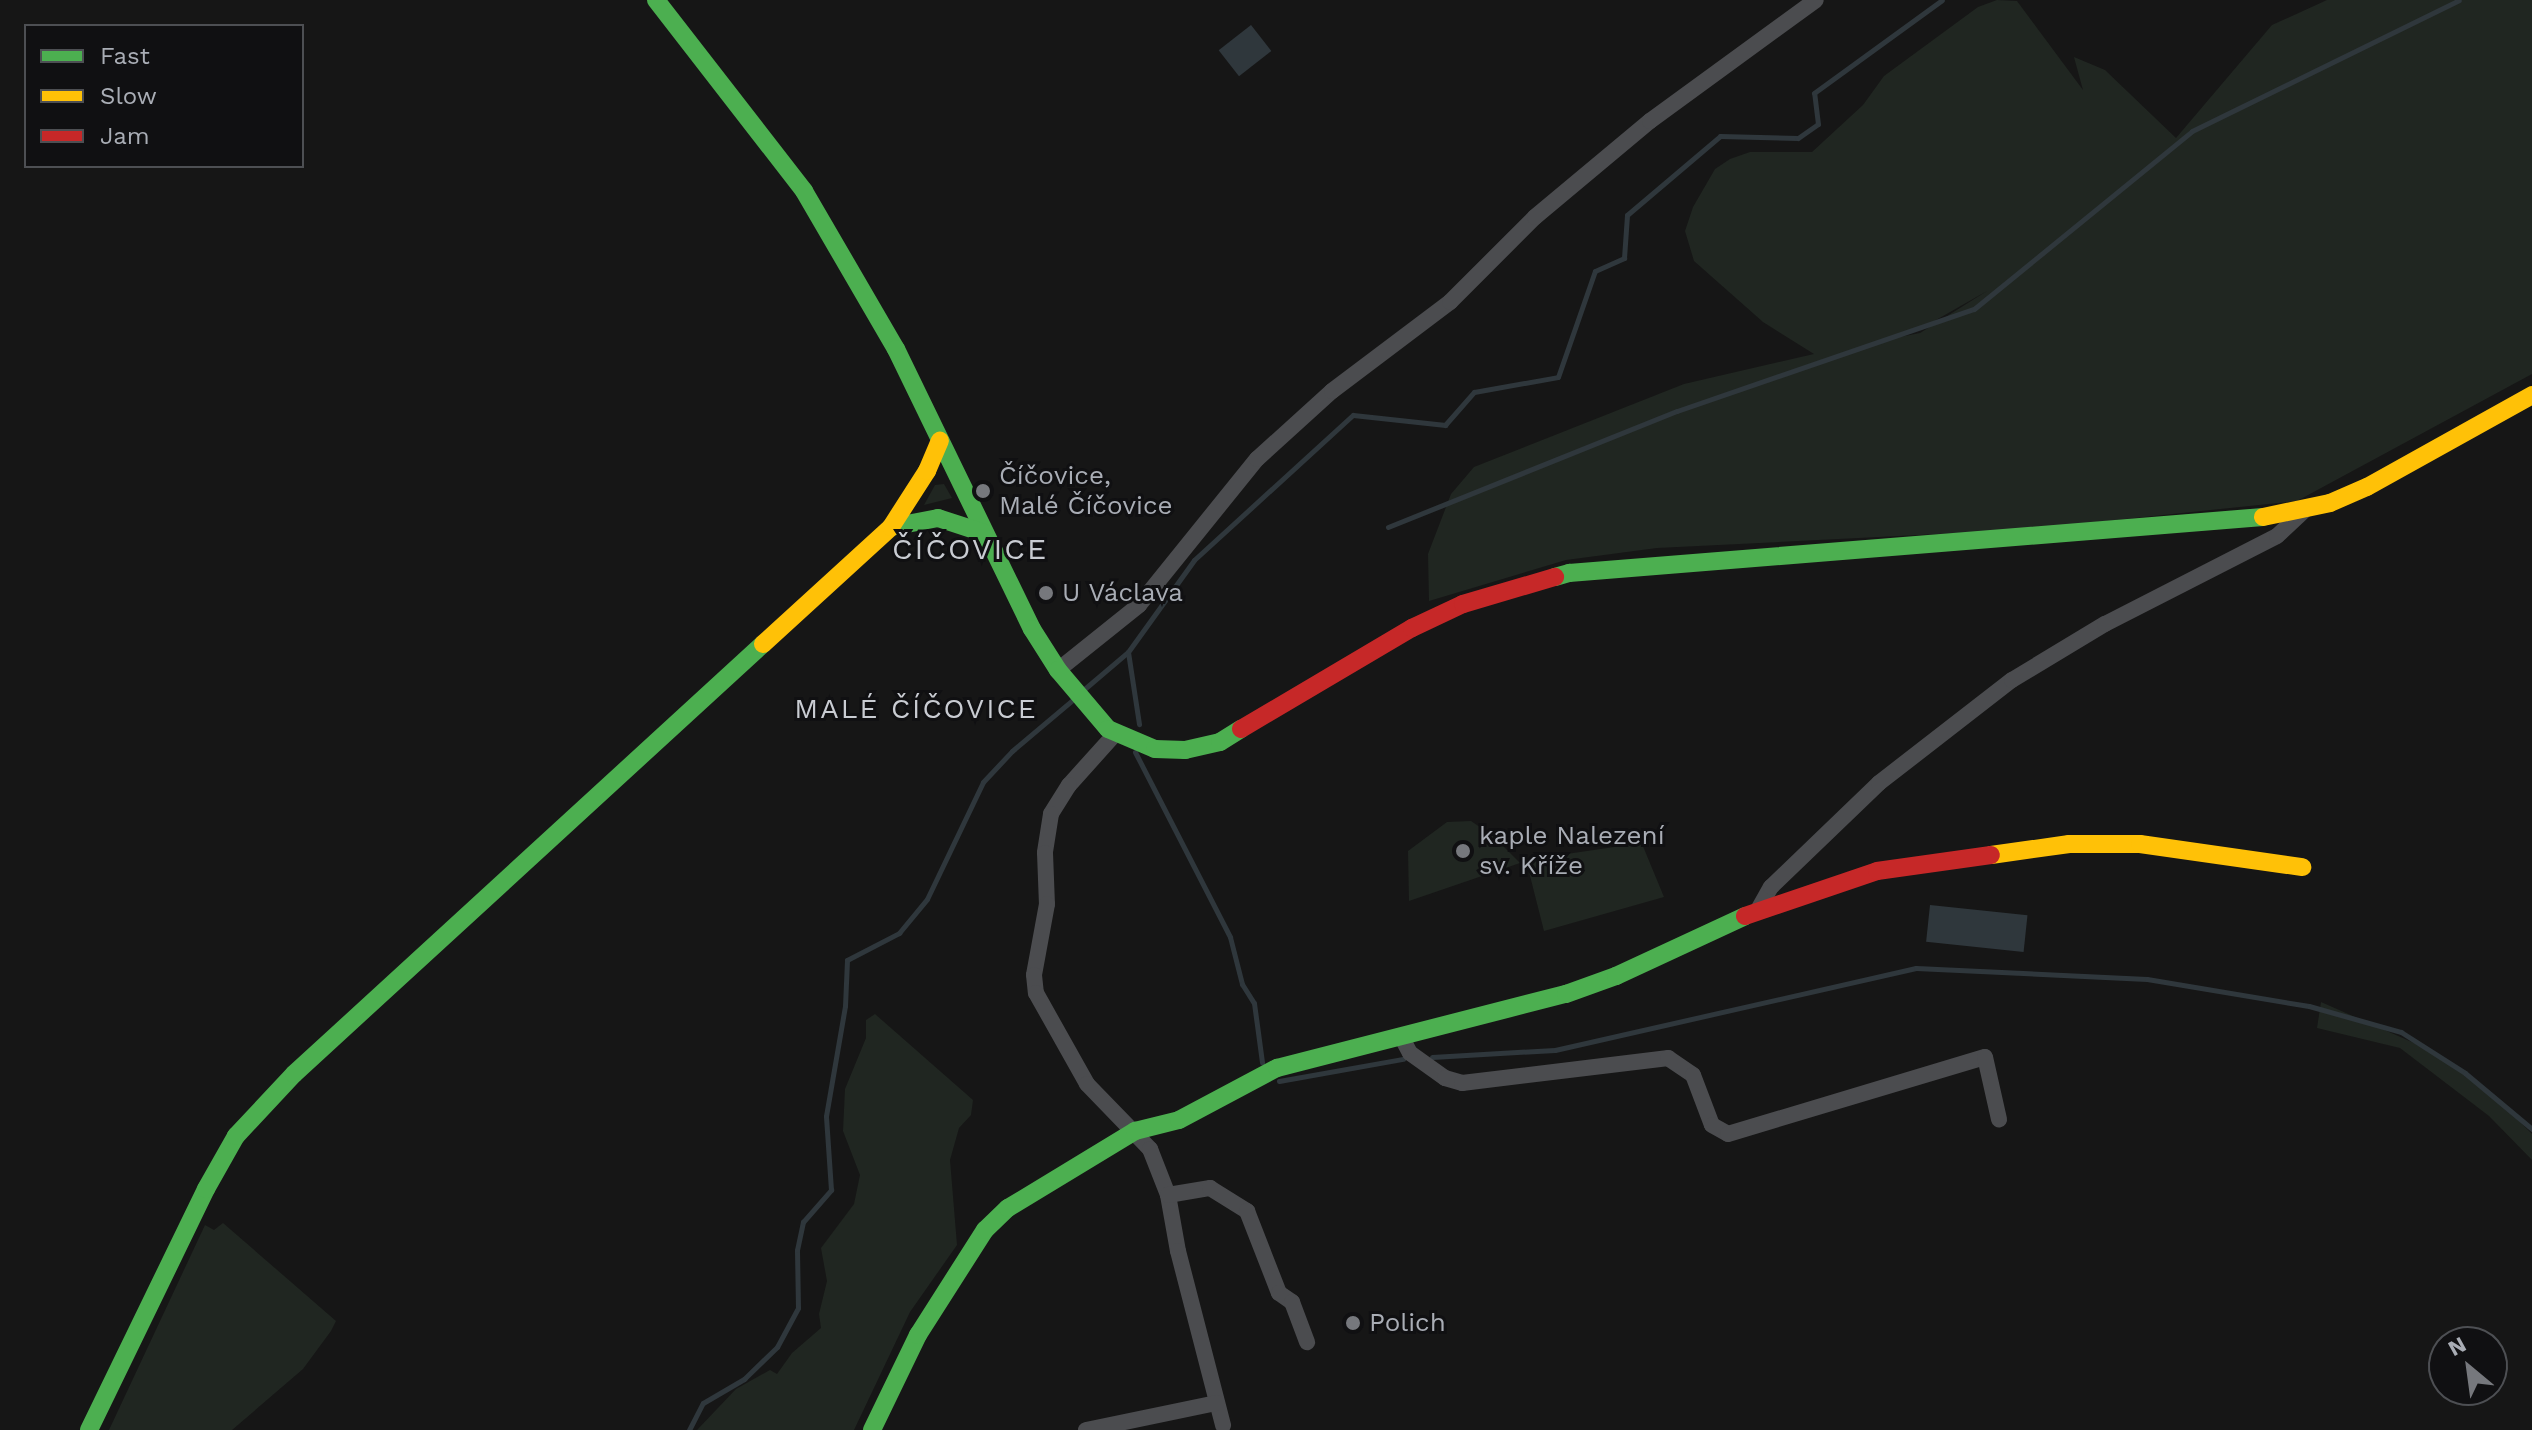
<!DOCTYPE html>
<html>
<head>
<meta charset="utf-8">
<style>
	body { margin:0 }
	#map { position:relative; width:2532px; height:1430px; overflow:hidden; background:#161616; font-family:"Work Sans",sans-serif }
	div>[style] { position:absolute }
	[style*='--x'] { left:calc(var(--x)*1px); top:calc(var(--y)*1px); width:calc(var(--w)*1px); rotate:calc(var(--a)*1deg) }
	.green>* { inset:0; background:#202621 }
	.water>* { inset:0; background:#2f373c; transform-origin:0 0 }
	.stream>* { height:5px; margin:-2.5px; padding:0 2.5px; transform-origin:2.5px; border-radius:2.5px; background:#2f373c }
	.street>* { height:16px; margin:-8px; padding:0 8px; transform-origin:8px; border-radius:8px; background:#4b4c4f }
	.fast>* { height:18px; margin:-9px; padding:0 9px; transform-origin:9px; border-radius:9px; background:#4caf50 }
	.slow>* { height:18px; margin:-9px; padding:0 9px; transform-origin:9px; border-radius:9px; background:#ffc107 }
	.jam>* { height:18px; margin:-9px; padding:0 9px; transform-origin:9px; border-radius:9px; background:#c62828 }
	.dots>* { width:22px; height:22px; translate:-50% -50%; box-sizing:border-box; border:4px solid #101012; border-radius:50% }
	span { translate:-50% -50%; white-space:nowrap; text-align:center; line-height:1.15; -webkit-text-stroke:6px #101012; paint-order:stroke }
	.poi-label { font-size:26px; color:#a9adb5 }
	.left { translate:0 -50%; text-align:left }
	.neighbourhood-label { font-size:28px; color:#c9ccd2; letter-spacing:2px }
	.quarter-label { font-size:30px; color:#c9ccd2; letter-spacing:2px }
	.legend { position:absolute; left:24px; top:24px; width:280px; height:144px; box-sizing:border-box; background:#101012; border:2px solid #4d4f53; margin:0; padding:10px 14px; list-style:none; font-size:24px; color:#a9adb5 }
	.legend li { display:flex; align-items:center; gap:16px; height:40px }
	.legend b { width:40px; border:2px solid #4d4f53 }
	.north { position:absolute; left:2428px; top:1326px; width:80px; height:80px; box-sizing:border-box; background:#101012; border:2px solid #4d4f53; border-radius:50%; rotate:331deg; font-size:22px; font-weight:700; line-height:32px; text-align:center; color:#a9adb5 }
	.north::after { content:''; display:block; margin:auto; width:28px; height:36px; background:#76787d; clip-path:polygon(50% 0,100% 100%,50% 72%,0 100%) }
</style>
</head>
<body>
<div id="map">
	<div class="green">
		<div style="clip-path:polygon(evenodd,1997px 0,2017px 1px,2083px 90px,2074px 57px,2105px 70px,2176px 138px,2272px 25px,2327px 0,2532px 0,2532px 374px,2297px 501px,2019px 530px,1657px 548px,1566px 560px,1429px 601px,1428px 554px,1451px 494px,1474px 467px,1684px 384px,1814px 354px,1763px 322px,1694px 261px,1685px 231px,1693px 207px,1715px 169px,1730px 159px,1750px 152px,1812px 152px,1863px 105px,1884px 76px,1978px 7px,1997px 0,1987px 291px,1920px 333px,1885px 340px,1929px 324px,1987px 291px)"></div>
		<div style="clip-path:polygon(944px 484px,952px 498px,924px 505px,935px 485px)"></div>
		<div style="clip-path:polygon(1471px 821px,1493px 836px,1520px 863px,1409px 901px,1408px 851px,1447px 822px)"></div>
		<div style="clip-path:polygon(1640px 839px,1664px 897px,1544px 931px,1526px 860px,1614px 847px)"></div>
		<div style="clip-path:polygon(2321px 1002px,2430px 1050px,2497px 1099px,2532px 1134px,2532px 1160px,2489px 1116px,2400px 1048px,2317px 1028px)"></div>
		<div style="clip-path:polygon(875px 1014px,973px 1100px,971px 1115px,959px 1128px,950px 1160px,957px 1245px,910px 1312px,854px 1430px,697px 1430px,736px 1389px,770px 1370px,777px 1374px,792px 1353px,821px 1328px,819px 1314px,827px 1281px,821px 1248px,854px 1204px,860px 1175px,843px 1131px,845px 1089px,866px 1038px,866px 1020px)"></div>
		<div style="clip-path:polygon(223px 1223px,336px 1321px,331px 1331px,303px 1369px,232px 1430px,109px 1430px,205px 1225px,214px 1230px)"></div>
	</div>
	<div class="water">
		<div style="left:1251px;top:25px;width:33px;height:41px;rotate:52deg"></div>
		<div style="left:1930px;top:905px;width:98px;height:37px;rotate:6deg"></div>
	</div>
	<div class="stream">
		<div style="--x:1388;--y:527;--w:311;--a:-21.9"></div>
		<div style="--x:1677;--y:411;--w:314;--a:-19"></div>
		<div style="--x:1974;--y:309;--w:281;--a:-39.2"></div>
		<div style="--x:2192;--y:131;--w:297;--a:-26.1"></div>
		<div style="--x:1128;--y:652;--w:73;--a:81.3"></div>
		<div style="--x:1082;--y:691;--w:60;--a:-40.3"></div>
		<div style="--x:1128;--y:652;--w:113;--a:-54.3"></div>
		<div style="--x:1194;--y:560;--w:215;--a:-42.4"></div>
		<div style="--x:1353;--y:415;--w:93;--a:6.2"></div>
		<div style="--x:1445;--y:425;--w:44;--a:-48.7"></div>
		<div style="--x:1474;--y:392;--w:85;--a:-10.1"></div>
		<div style="--x:1558;--y:377;--w:112;--a:-70.8"></div>
		<div style="--x:1595;--y:271;--w:32;--a:-24"></div>
		<div style="--x:1624;--y:258;--w:43;--a:-86"></div>
		<div style="--x:1627;--y:215;--w:122;--a:-40.3"></div>
		<div style="--x:1720;--y:136;--w:78;--a:1.5"></div>
		<div style="--x:1798;--y:138;--w:24;--a:-35"></div>
		<div style="--x:1818;--y:124;--w:31;--a:-97"></div>
		<div style="--x:1814;--y:93;--w:158;--a:-36"></div>
		<div style="--x:1135;--y:752;--w:208;--a:62.8"></div>
		<div style="--x:1230;--y:937;--w:49;--a:75.7"></div>
		<div style="--x:1242;--y:984;--w:22;--a:58"></div>
		<div style="--x:1254;--y:1003;--w:60;--a:82.3"></div>
		<div style="--x:1432;--y:1057;--w:123;--a:-3.3"></div>
		<div style="--x:1555;--y:1050;--w:370;--a:-12.8"></div>
		<div style="--x:1916;--y:968;--w:231;--a:2.7"></div>
		<div style="--x:2147;--y:979;--w:164;--a:9.5"></div>
		<div style="--x:2309;--y:1006;--w:96;--a:15.8"></div>
		<div style="--x:2401;--y:1032;--w:76;--a:32.6"></div>
		<div style="--x:2465;--y:1073;--w:87;--a:39.9"></div>
		<div style="--x:1279;--y:1081;--w:126;--a:-10.1"></div>
		<div style="--x:689;--y:1430;--w:30;--a:-63"></div>
		<div style="--x:703;--y:1403;--w:48;--a:-30.3"></div>
		<div style="--x:744;--y:1379;--w:46;--a:-44.1"></div>
		<div style="--x:777;--y:1347;--w:44;--a:-61.7"></div>
		<div style="--x:798;--y:1308;--w:58;--a:-91"></div>
		<div style="--x:797;--y:1250;--w:29;--a:-78"></div>
		<div style="--x:803;--y:1222;--w:43;--a:-48.8"></div>
		<div style="--x:831;--y:1190;--w:74;--a:-93.9"></div>
		<div style="--x:826;--y:1116;--w:112;--a:-80.2"></div>
		<div style="--x:845;--y:1006;--w:46;--a:-87.5"></div>
		<div style="--x:847;--y:960;--w:59;--a:-27.4"></div>
		<div style="--x:899;--y:933;--w:44;--a:-50.5"></div>
		<div style="--x:927;--y:899;--w:130;--a:-64.4"></div>
		<div style="--x:983;--y:782;--w:42;--a:-46.9"></div>
		<div style="--x:1012;--y:751;--w:82;--a:-40.1"></div>
	</div>
	<div class="street">
		<div style="--x:1058;--y:670;--w:104;--a:-38.7"></div>
		<div style="--x:1139;--y:605;--w:188;--a:-51.1"></div>
		<div style="--x:1257;--y:459;--w:101;--a:-42.2"></div>
		<div style="--x:1332;--y:391;--w:148;--a:-37"></div>
		<div style="--x:1450;--y:302;--w:120;--a:-45"></div>
		<div style="--x:1535;--y:217;--w:150;--a:-39.9"></div>
		<div style="--x:1650;--y:121;--w:205;--a:-36.1"></div>
		<div style="--x:1115;--y:734;--w:69;--a:132"></div>
		<div style="--x:1069;--y:785;--w:34;--a:122"></div>
		<div style="--x:1051;--y:814;--w:39;--a:99"></div>
		<div style="--x:1045;--y:853;--w:51;--a:87.8"></div>
		<div style="--x:1047;--y:904;--w:72;--a:100.4"></div>
		<div style="--x:1034;--y:975;--w:18;--a:84"></div>
		<div style="--x:1036;--y:993;--w:104;--a:60.7"></div>
		<div style="--x:1087;--y:1084;--w:91;--a:45.9"></div>
		<div style="--x:1150;--y:1149;--w:49;--a:68.6"></div>
		<div style="--x:1168;--y:1195;--w:57;--a:79.9"></div>
		<div style="--x:1178;--y:1251;--w:180;--a:75.5"></div>
		<div style="--x:1758;--y:910;--w:26;--a:-61"></div>
		<div style="--x:1771;--y:887;--w:150;--a:-43.9"></div>
		<div style="--x:1879;--y:783;--w:168;--a:-37.8"></div>
		<div style="--x:2012;--y:680;--w:109;--a:-31.1"></div>
		<div style="--x:2105;--y:624;--w:193;--a:-27.1"></div>
		<div style="--x:2277;--y:536;--w:37;--a:-43"></div>
		<div style="--x:1402;--y:1038;--w:17;--a:62"></div>
		<div style="--x:1410;--y:1053;--w:43;--a:35.5"></div>
		<div style="--x:1445;--y:1078;--w:18;--a:16"></div>
		<div style="--x:1462;--y:1083;--w:208;--a:-6.9"></div>
		<div style="--x:1668;--y:1058;--w:30;--a:34"></div>
		<div style="--x:1693;--y:1075;--w:53;--a:69.2"></div>
		<div style="--x:1712;--y:1125;--w:18;--a:29"></div>
		<div style="--x:1728;--y:1134;--w:268;--a:-16.7"></div>
		<div style="--x:1985;--y:1057;--w:64;--a:77.3"></div>
		<div style="--x:1168;--y:1195;--w:43;--a:-9.5"></div>
		<div style="--x:1210;--y:1188;--w:44;--a:31.9"></div>
		<div style="--x:1247;--y:1211;--w:88;--a:68.7"></div>
		<div style="--x:1279;--y:1293;--w:16;--a:35"></div>
		<div style="--x:1292;--y:1302;--w:43;--a:69.4"></div>
		<div style="--x:1086;--y:1430;--w:133;--a:-11.7"></div>
	</div>
	<div class="fast">
		<div style="--x:656;--y:0;--w:242;--a:52.2"></div>
		<div style="--x:804;--y:191;--w:183;--a:59.8"></div>
		<div style="--x:896;--y:349;--w:311;--a:64.1"></div>
		<div style="--x:1032;--y:629;--w:49;--a:57.6"></div>
		<div style="--x:1058;--y:670;--w:77;--a:49.7"></div>
		<div style="--x:1108;--y:729;--w:51;--a:23.1"></div>
		<div style="--x:1155;--y:749;--w:30;--a:2"></div>
		<div style="--x:1185;--y:750;--w:36;--a:-13"></div>
		<div style="--x:1220;--y:742;--w:25;--a:-32"></div>
		<div style="--x:891;--y:527;--w:48;--a:-10.8"></div>
		<div style="--x:938;--y:518;--w:48;--a:18.1"></div>
		<div style="--x:1555;--y:577;--w:15;--a:-16"></div>
		<div style="--x:1569;--y:573;--w:696;--a:-4.61"></div>
		<div style="--x:89;--y:1430;--w:268;--a:-64.1"></div>
		<div style="--x:206;--y:1189;--w:61;--a:-60.5"></div>
		<div style="--x:236;--y:1136;--w:85;--a:-46.9"></div>
		<div style="--x:294;--y:1074;--w:636;--a:-42.52"></div>
		<div style="--x:872;--y:1430;--w:106;--a:-64.2"></div>
		<div style="--x:918;--y:1335;--w:125;--a:-57.5"></div>
		<div style="--x:985;--y:1230;--w:32;--a:-44"></div>
		<div style="--x:1008;--y:1208;--w:149;--a:-31.2"></div>
		<div style="--x:1135;--y:1131;--w:45;--a:-14"></div>
		<div style="--x:1179;--y:1120;--w:111;--a:-28"></div>
		<div style="--x:1277;--y:1068;--w:298;--a:-14.4"></div>
		<div style="--x:1566;--y:994;--w:53;--a:-19.8"></div>
		<div style="--x:1616;--y:976;--w:142;--a:-24.9"></div>
	</div>
	<div class="slow">
		<div style="--x:2263;--y:517;--w:68;--a:-11.8"></div>
		<div style="--x:2330;--y:503;--w:40;--a:-23.4"></div>
		<div style="--x:2367;--y:487;--w:189;--a:-29.1"></div>
		<div style="--x:763;--y:644;--w:173;--a:-42.4"></div>
		<div style="--x:891;--y:527;--w:67;--a:-57.3"></div>
		<div style="--x:927;--y:471;--w:33;--a:-67"></div>
		<div style="--x:1991;--y:855;--w:79;--a:-8"></div>
		<div style="--x:2069;--y:844;--w:71;--a:0"></div>
		<div style="--x:2140;--y:844;--w:164;--a:8.1"></div>
	</div>
	<div class="jam">
		<div style="--x:1241;--y:729;--w:199;--a:-30.6"></div>
		<div style="--x:1412;--y:628;--w:56;--a:-25.2"></div>
		<div style="--x:1463;--y:604;--w:96;--a:-16.4"></div>
		<div style="--x:1745;--y:916;--w:139;--a:-18.8"></div>
		<div style="--x:1877;--y:871;--w:115;--a:-8"></div>
	</div>
	<div class="dots">
		<div style="left:983px;top:491px;background:#76787d"></div>
		<div style="left:1046px;top:593px;background:#76787d"></div>
		<div style="left:1463px;top:851px;background:#76787d"></div>
		<div style="left:1353px;top:1323px;background:#76787d"></div>
	</div>
	<div class="poi-label">
		<span class="left" style="left:999px;top:491px">Číčovice,<br>Malé Číčovice</span>
		<span class="left" style="left:1062px;top:593px">U Václava</span>
		<span class="left" style="left:1479px;top:851px">kaple Nalezení<br>sv. Kříže</span>
		<span class="left" style="left:1369px;top:1323px">Polich</span>
	</div>
	<div class="neighbourhood-label">
		<span style="left:916px;top:709px">MALÉ ČÍČOVICE</span>
	</div>
	<div class="quarter-label">
		<span style="left:970px;top:549px">ČÍČOVICE</span>
	</div>
	<ul class="legend">
	<li><b style="height:10px;background:#4caf50"></b>Fast</li>
	<li><b style="height:10px;background:#ffc107"></b>Slow</li>
	<li><b style="height:10px;background:#c62828"></b>Jam</li>
	</ul>
	<div class="north">N</div>
</div>
</body>
</html>
